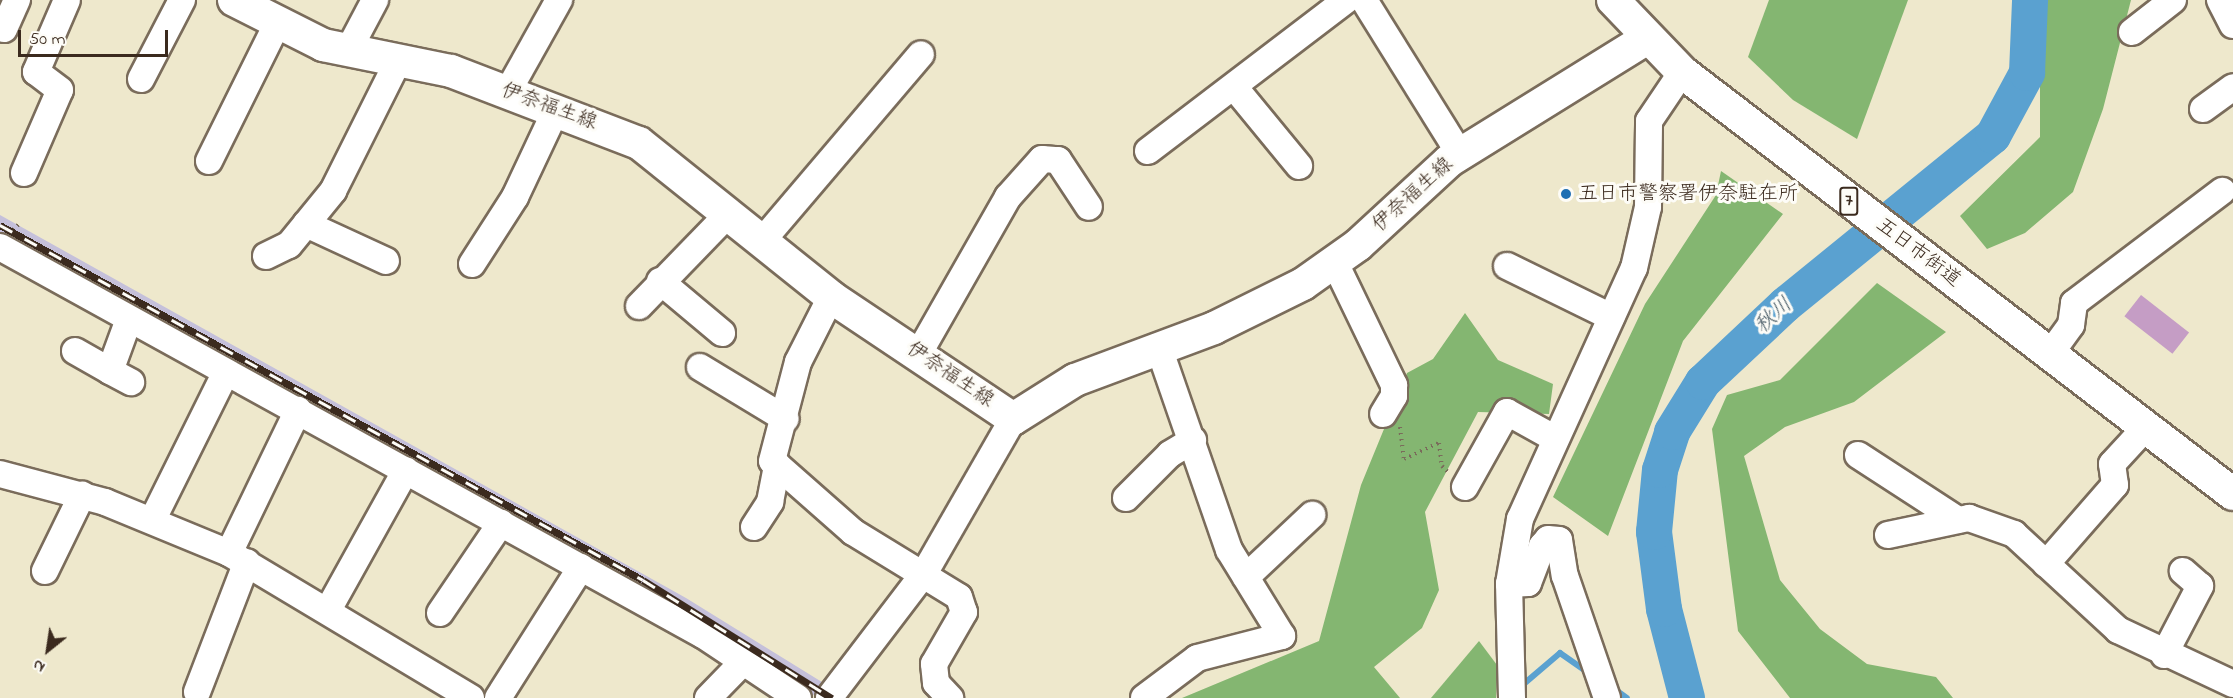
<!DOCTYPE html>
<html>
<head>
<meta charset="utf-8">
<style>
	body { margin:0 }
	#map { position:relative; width:2233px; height:698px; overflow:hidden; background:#eee8cc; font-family:"Indie Flower","Klee One",sans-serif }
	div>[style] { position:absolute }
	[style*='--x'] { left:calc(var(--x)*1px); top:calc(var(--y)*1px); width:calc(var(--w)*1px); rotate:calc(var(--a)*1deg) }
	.industrial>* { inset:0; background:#c5c0da }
	.forest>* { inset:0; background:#84b671 }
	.stream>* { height:6px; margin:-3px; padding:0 3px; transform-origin:3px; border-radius:3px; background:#5aa1d0 }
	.river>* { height:36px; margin:-18px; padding:0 18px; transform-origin:18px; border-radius:18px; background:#5aa1d0 }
	.building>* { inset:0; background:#c59dc5; transform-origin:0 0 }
	.path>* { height:4px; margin-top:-2px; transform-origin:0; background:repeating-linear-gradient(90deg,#7a6c5b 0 1.5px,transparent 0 6px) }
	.roads { filter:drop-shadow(2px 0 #7a6c5b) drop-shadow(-2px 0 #7a6c5b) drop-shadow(0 2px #7a6c5b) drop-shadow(0 -2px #7a6c5b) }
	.minor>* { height:26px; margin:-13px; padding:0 13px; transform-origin:13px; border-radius:13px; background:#fff }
	.major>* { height:32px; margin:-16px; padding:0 16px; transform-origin:16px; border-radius:16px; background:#fff }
	.rail>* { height:7px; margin-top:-3.5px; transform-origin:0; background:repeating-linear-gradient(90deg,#fdfcf7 0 14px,#3b2a1e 0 28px); box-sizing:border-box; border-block:2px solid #3b2a1e }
	.dots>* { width:16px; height:16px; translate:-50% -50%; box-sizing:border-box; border:3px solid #fdfcf7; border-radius:50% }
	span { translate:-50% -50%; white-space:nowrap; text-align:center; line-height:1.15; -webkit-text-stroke:6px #fdfcf7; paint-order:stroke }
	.shield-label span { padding:2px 4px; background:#fdfcf7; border:2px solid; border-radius:4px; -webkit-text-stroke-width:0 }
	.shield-label { font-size:18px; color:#3b2a1e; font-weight:700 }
	.street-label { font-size:20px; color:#3b2a1e }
	.poi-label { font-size:20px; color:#3b2a1e }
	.left { translate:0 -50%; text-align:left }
	.water-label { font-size:21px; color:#475a65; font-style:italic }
	.north { position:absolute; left:18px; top:620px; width:60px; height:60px; -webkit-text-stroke:4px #fdfcf7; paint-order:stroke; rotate:210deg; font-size:16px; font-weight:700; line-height:24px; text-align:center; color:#3b2a1e }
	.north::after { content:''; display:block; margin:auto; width:21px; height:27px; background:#3b2a1e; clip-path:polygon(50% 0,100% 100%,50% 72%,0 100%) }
	.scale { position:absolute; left:18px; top:30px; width:150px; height:27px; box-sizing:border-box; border:3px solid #3b2a1e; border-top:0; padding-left:8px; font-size:18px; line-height:21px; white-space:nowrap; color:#3b2a1e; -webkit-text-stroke:4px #fdfcf7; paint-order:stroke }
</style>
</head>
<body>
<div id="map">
	<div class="industrial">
		<div style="clip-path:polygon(0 215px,686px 598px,830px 687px,818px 698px,770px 665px,0 235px)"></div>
	</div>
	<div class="forest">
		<div style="clip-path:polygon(1769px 0,1908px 0,1857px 139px,1793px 100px,1748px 57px)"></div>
		<div style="clip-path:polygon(2040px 0,2131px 0,2103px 109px,2073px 192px,2025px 233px,1987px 249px,1960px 216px,2040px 137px)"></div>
		<div style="clip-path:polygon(1721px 171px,1783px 214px,1683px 341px,1608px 536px,1553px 497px,1645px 304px,1716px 195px)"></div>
		<div style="clip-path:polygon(1877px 283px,1946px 332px,1854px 402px,1785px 427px,1744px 456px,1780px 580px,1820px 629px,1867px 664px,1936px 677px,1953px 698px,1790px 698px,1738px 631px,1712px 429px,1727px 395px,1780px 380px)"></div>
		<div style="clip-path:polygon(1465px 313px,1498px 360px,1553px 384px,1549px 414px,1478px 412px,1425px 512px,1439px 590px,1422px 628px,1374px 667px,1400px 698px,1182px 698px,1319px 641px,1361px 485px,1407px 373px,1433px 359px)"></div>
		<div style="clip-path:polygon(1479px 641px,1497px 665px,1496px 698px,1431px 698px)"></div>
	</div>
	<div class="stream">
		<div style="--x:1519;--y:688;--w:54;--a:-40.5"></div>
		<div style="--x:1560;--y:653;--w:35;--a:35"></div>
		<div style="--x:1613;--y:688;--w:17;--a:36"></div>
		<div style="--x:1682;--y:698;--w:4;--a:-34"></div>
	</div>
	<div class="river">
		<div style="--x:1687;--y:698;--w:92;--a:-104.5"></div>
		<div style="--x:1664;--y:609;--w:78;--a:-97.4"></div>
		<div style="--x:1654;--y:532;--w:62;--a:-84.5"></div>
		<div style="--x:1660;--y:470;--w:40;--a:-72"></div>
		<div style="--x:1672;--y:432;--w:59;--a:-58.2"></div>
		<div style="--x:1703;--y:382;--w:112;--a:-43.2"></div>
		<div style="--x:1785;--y:305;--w:268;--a:-39.1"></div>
		<div style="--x:1993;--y:136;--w:72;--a:-61.6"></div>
		<div style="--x:2027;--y:73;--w:73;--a:-87.6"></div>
	</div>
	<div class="building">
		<div style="left:2141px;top:295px;width:61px;height:27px;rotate:38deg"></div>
	</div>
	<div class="path">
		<div style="--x:13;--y:230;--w:11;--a:-45"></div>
		<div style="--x:1400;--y:427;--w:32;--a:83"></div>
		<div style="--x:1404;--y:459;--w:38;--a:-25"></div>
		<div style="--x:1439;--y:443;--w:23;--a:83"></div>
		<div style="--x:1442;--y:466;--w:10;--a:45"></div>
	</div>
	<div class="roads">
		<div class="minor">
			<div style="--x:1364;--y:0;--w:181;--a:58.1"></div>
			<div style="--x:2220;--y:0;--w:28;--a:63"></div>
			<div style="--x:4;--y:29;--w:32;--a:-66"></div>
			<div style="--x:2132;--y:32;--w:52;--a:-38"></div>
			<div style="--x:348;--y:51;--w:58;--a:-62.1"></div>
			<div style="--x:141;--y:79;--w:89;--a:-62.6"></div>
			<div style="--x:1235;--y:88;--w:101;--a:50.6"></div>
			<div style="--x:507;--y:93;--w:107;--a:-60.8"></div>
			<div style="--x:2203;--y:109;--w:37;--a:-36"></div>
			<div style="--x:1148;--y:151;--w:249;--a:-37.3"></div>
			<div style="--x:209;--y:161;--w:153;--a:-63.6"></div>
			<div style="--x:24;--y:173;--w:90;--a:-66.6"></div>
			<div style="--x:60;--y:90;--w:30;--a:-143"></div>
			<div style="--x:36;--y:72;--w:78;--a:-66.7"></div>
			<div style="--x:306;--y:224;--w:88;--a:24.8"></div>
			<div style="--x:762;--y:241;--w:245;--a:-49.6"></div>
			<div style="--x:0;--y:247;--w:803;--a:28.9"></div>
			<div style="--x:703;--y:635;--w:114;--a:33.6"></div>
			<div style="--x:266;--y:256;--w:25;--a:-26"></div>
			<div style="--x:289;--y:245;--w:70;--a:-50.8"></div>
			<div style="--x:333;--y:191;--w:148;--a:-63.4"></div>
			<div style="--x:1335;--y:263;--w:136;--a:64.2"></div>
			<div style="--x:1394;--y:385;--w:11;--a:90"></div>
			<div style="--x:1394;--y:396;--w:21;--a:121"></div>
			<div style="--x:472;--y:264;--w:80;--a:-57.3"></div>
			<div style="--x:515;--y:197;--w:96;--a:-64.8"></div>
			<div style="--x:1507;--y:266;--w:116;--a:26.1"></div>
			<div style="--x:660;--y:281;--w:81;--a:40"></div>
			<div style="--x:639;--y:306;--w:128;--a:-45.9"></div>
			<div style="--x:75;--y:351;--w:40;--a:29.7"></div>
			<div style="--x:110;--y:371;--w:55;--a:-69.9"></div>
			<div style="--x:919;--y:353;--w:180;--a:-60.3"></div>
			<div style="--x:1008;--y:197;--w:51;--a:-48.2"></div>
			<div style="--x:1042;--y:159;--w:16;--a:4"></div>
			<div style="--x:1058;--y:160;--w:56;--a:56.6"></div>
			<div style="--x:2050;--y:354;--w:36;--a:-54"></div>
			<div style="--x:2071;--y:325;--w:22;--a:-82"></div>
			<div style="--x:2074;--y:303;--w:186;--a:-37.1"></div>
			<div style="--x:700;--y:367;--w:100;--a:31.2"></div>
			<div style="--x:110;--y:371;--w:24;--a:28"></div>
			<div style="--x:1858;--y:455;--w:119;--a:33"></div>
			<div style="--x:777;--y:465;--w:101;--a:41.4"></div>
			<div style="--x:853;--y:532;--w:124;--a:31.5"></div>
			<div style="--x:959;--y:597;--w:16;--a:72"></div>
			<div style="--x:964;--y:612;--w:60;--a:120"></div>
			<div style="--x:934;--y:664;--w:19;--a:84"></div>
			<div style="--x:936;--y:683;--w:21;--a:47"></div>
			<div style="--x:0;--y:474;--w:109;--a:14.9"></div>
			<div style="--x:105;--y:502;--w:134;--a:22.4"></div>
			<div style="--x:229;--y:553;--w:282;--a:30.9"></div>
			<div style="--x:1465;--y:487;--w:86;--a:-60.8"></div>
			<div style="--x:1507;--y:412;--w:54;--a:29"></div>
			<div style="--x:1126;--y:498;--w:62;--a:-45"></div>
			<div style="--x:1170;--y:454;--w:27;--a:-31"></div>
			<div style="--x:153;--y:519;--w:164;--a:-63.6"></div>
			<div style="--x:754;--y:527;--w:30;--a:-57"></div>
			<div style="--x:770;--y:502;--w:38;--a:-79"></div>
			<div style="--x:777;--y:465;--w:6;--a:-141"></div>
			<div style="--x:772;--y:461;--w:102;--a:-75.3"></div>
			<div style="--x:798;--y:362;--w:73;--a:-63.1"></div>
			<div style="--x:1888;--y:535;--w:83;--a:-11.9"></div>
			<div style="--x:1969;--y:518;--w:48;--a:19.6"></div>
			<div style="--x:2014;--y:534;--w:142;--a:42.7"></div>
			<div style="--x:2118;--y:630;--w:127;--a:25.2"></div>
			<div style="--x:229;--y:553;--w:159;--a:-64.2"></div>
			<div style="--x:2046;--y:564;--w:105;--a:-48.9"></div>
			<div style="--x:2115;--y:485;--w:21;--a:-98"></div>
			<div style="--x:2112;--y:464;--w:50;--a:-47.4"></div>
			<div style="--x:45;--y:571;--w:85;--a:-64"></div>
			<div style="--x:1246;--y:577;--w:91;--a:-43.2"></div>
			<div style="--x:1509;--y:584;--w:19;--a:-3"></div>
			<div style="--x:1528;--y:583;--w:40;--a:-69"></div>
			<div style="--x:1542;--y:546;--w:9;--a:-49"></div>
			<div style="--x:1548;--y:539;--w:11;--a:5"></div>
			<div style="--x:1559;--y:540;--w:36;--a:81"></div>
			<div style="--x:1565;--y:576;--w:129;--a:71"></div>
			<div style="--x:328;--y:610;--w:160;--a:-60.9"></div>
			<div style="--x:440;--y:613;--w:109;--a:-55.9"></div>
			<div style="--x:2164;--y:655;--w:78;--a:-62.4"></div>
			<div style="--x:2200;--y:586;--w:23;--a:-139"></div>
			<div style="--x:197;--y:692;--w:139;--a:-69"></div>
			<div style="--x:498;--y:698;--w:155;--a:-57.6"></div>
			<div style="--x:708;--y:698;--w:50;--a:-45.8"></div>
			<div style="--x:829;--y:698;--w:158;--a:-52.7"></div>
			<div style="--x:925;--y:572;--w:177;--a:-60.1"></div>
			<div style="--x:1144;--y:698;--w:66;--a:-37"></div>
			<div style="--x:1197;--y:658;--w:88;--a:-14.5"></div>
			<div style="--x:1282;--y:636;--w:101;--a:-121.6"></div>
			<div style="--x:1229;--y:550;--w:214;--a:-109.1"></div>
			<div style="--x:1512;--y:698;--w:114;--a:-91.5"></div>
			<div style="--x:1509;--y:584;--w:66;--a:-80.4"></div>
			<div style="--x:1520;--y:519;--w:276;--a:-65.6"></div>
			<div style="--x:1634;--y:268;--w:63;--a:-77.1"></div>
			<div style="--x:1648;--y:207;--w:86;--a:-89.3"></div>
			<div style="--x:1649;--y:121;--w:59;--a:-56"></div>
		</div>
		<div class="major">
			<div style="--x:234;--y:0;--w:100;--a:26.8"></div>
			<div style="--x:323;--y:45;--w:131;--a:11.5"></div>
			<div style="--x:451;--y:71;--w:201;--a:21"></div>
			<div style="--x:639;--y:143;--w:246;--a:38.7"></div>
			<div style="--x:831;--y:297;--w:219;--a:33.8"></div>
			<div style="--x:1013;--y:419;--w:73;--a:-32.2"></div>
			<div style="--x:1075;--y:380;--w:148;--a:-20.5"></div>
			<div style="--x:1214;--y:328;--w:99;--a:-26.3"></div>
			<div style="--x:1303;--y:284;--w:67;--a:-35.3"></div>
			<div style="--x:1358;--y:245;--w:124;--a:-42.7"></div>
			<div style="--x:1449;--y:161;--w:232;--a:-31.8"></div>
			<div style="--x:1613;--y:0;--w:100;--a:46.2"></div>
			<div style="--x:1682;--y:72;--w:694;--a:37.45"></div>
		</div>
	</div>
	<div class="rail">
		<div style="--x:0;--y:225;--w:734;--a:28.9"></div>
		<div style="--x:643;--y:580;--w:223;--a:32"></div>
	</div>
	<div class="dots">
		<div style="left:1566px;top:194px;background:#1f6fb2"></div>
	</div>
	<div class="shield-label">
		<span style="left:1849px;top:201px">7</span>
	</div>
	<div class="street-label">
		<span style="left:549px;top:107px;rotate:20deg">伊奈福生線</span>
		<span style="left:1413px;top:195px;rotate:-42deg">伊奈福生線</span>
		<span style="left:1918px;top:253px;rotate:37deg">五日市街道</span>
		<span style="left:950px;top:375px;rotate:34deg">伊奈福生線</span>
	</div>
	<div class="poi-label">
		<span class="left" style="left:1578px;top:194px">五日市警察署伊奈駐在所</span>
	</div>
	<div class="water-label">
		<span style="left:1774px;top:316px;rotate:-42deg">秋川</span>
	</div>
	<div class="north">N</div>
	<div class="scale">50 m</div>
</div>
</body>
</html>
